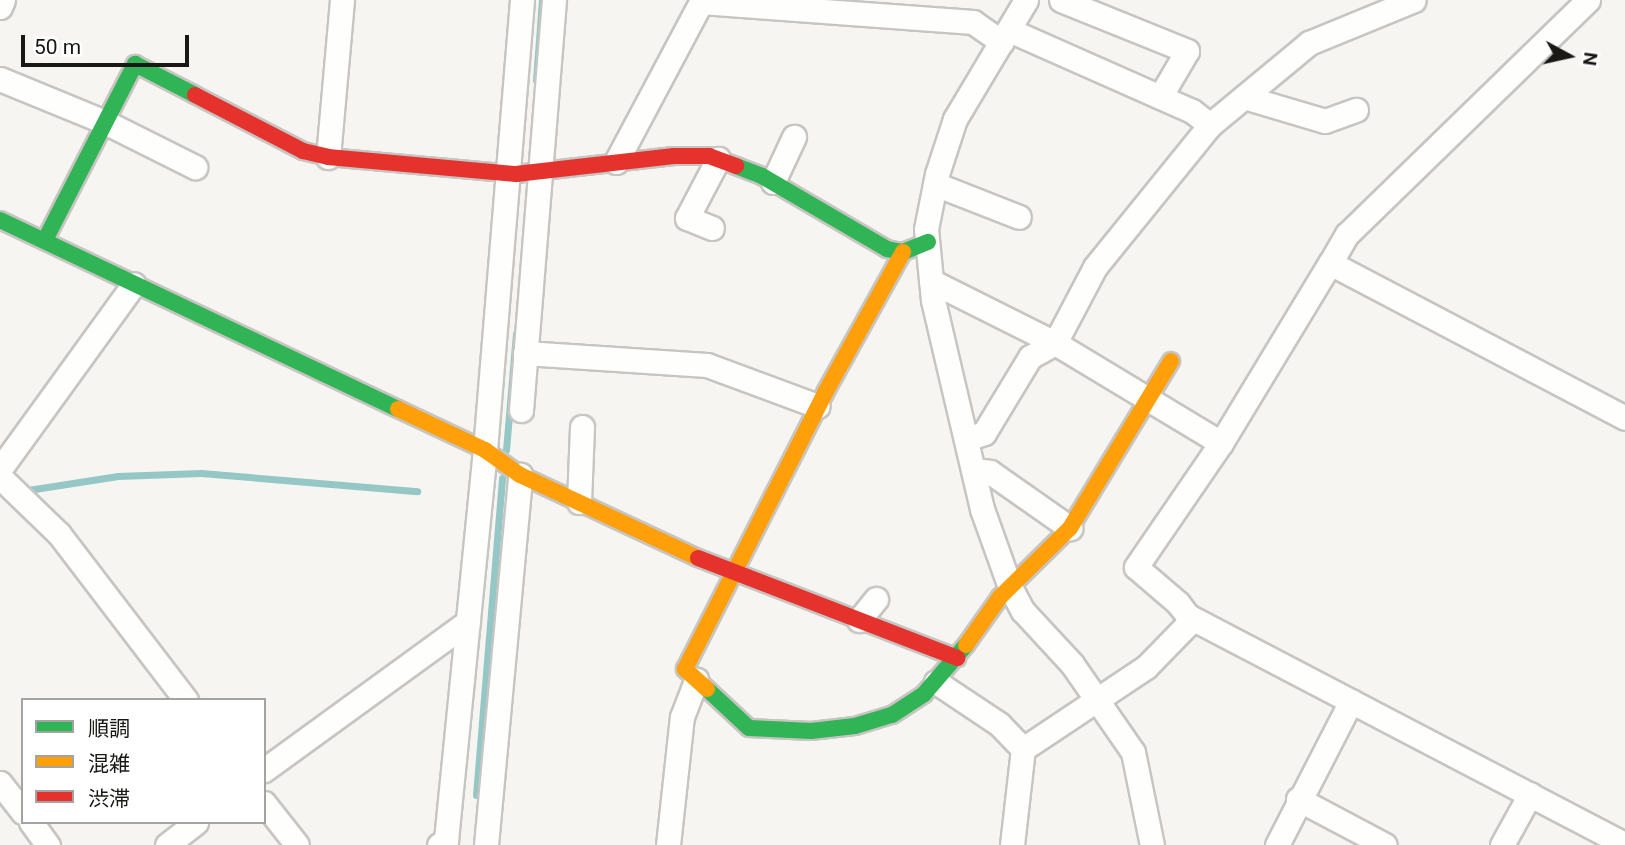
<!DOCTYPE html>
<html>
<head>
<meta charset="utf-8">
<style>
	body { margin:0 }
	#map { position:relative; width:1625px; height:845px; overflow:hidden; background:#f7f5f1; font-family:Roboto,"Noto Sans JP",sans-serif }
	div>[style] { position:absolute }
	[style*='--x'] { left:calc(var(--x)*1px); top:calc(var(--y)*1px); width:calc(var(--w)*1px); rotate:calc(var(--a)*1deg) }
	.stream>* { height:7px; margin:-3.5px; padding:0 3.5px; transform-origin:3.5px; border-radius:3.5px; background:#94c7c5 }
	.roads { filter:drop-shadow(2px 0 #c7c5c2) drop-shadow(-2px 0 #c7c5c2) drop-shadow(0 2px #c7c5c2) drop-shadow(0 -2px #c7c5c2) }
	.street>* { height:23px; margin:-11.5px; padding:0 11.5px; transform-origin:11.5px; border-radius:11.5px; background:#fefefd }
	.fast>* { height:16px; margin:-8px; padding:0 8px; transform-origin:8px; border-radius:8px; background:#30b455 }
	.slow>* { height:16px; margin:-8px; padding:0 8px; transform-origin:8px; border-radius:8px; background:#ff9f0a }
	.jam>* { height:16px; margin:-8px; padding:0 8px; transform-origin:8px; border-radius:8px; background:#e5322d }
	span { translate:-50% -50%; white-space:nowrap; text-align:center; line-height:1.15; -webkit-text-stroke:5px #fff; paint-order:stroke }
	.legend { position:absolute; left:21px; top:698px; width:245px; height:126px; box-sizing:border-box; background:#fff; border:2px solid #a3a3a1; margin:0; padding:9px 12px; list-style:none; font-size:21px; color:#191815 }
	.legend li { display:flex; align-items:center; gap:14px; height:35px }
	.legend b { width:35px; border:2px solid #a3a3a1 }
	.north { position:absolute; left:1534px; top:21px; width:70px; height:70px; -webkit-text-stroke:5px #fff; paint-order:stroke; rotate:98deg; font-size:19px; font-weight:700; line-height:28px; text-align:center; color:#191815 }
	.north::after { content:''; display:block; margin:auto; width:24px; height:32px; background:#191815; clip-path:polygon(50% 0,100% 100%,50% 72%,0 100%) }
	.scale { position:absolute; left:21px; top:35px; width:168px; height:32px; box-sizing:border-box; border:4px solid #191815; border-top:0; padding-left:9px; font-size:21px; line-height:24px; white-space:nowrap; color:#191815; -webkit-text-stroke:5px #fff; paint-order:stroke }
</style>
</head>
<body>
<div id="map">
	<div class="stream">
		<div style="--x:536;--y:80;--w:80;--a:-85.7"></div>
		<div style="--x:506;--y:450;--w:117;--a:-85.1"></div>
		<div style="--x:28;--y:490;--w:91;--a:-8.8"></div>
		<div style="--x:118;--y:476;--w:83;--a:-2.1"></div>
		<div style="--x:201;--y:473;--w:217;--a:4.8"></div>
		<div style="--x:476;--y:795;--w:318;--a:-85.3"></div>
	</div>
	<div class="roads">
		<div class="street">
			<div style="--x:1026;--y:0;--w:139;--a:120.8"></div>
			<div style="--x:955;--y:119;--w:58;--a:108.1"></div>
			<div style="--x:937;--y:174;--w:56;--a:101.3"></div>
			<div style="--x:926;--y:229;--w:71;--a:84.4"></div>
			<div style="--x:933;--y:300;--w:215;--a:76.8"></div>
			<div style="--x:982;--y:509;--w:83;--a:70.3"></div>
			<div style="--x:1010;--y:587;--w:27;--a:62"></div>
			<div style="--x:1023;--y:611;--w:72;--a:47.2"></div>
			<div style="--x:1072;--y:664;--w:107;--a:55.3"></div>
			<div style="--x:1133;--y:752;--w:95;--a:78.5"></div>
			<div style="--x:1061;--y:0;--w:136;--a:22"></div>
			<div style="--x:1187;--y:51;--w:53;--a:120.4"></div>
			<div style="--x:1588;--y:0;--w:336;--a:135.8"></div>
			<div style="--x:1347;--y:234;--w:34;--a:120"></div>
			<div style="--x:1330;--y:263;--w:333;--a:27.7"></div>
			<div style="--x:0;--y:7;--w:8;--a:-67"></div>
			<div style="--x:1009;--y:30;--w:200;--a:23.9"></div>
			<div style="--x:1192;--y:111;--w:23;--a:38"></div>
			<div style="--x:0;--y:79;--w:113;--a:22.3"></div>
			<div style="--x:105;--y:122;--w:101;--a:26.6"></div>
			<div style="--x:1244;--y:97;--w:84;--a:16.5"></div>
			<div style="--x:1325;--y:121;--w:33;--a:-20"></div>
			<div style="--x:328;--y:157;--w:158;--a:-84.9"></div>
			<div style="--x:616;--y:162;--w:181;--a:-62"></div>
			<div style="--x:701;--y:2;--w:273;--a:4.2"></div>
			<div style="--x:973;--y:22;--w:35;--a:35"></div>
			<div style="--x:773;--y:182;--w:50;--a:-65"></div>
			<div style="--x:935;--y:184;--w:90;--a:21.4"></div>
			<div style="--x:712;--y:228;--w:27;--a:-158"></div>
			<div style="--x:687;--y:218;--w:67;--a:-62.3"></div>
			<div style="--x:931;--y:281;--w:139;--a:26.6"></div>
			<div style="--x:525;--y:353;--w:182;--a:3.8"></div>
			<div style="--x:707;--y:365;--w:118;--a:20.3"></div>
			<div style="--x:521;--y:410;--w:411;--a:-85.4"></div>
			<div style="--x:967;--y:439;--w:18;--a:-19"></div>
			<div style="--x:984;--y:433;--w:89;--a:-58.8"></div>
			<div style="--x:1030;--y:357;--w:29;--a:-29"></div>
			<div style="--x:1221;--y:443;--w:194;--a:-148.9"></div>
			<div style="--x:1055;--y:343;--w:86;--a:-62.2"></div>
			<div style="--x:1095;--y:267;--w:183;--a:-51"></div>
			<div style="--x:1210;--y:125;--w:129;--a:-39.6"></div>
			<div style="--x:1309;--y:43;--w:113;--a:-22.3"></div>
			<div style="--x:0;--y:469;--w:228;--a:-54.1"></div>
			<div style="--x:974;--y:470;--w:16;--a:7"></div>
			<div style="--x:990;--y:472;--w:98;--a:35"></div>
			<div style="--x:0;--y:477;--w:82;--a:44"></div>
			<div style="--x:59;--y:534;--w:209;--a:52.6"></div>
			<div style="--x:579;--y:502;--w:75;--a:-87.7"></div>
			<div style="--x:1188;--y:616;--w:493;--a:27.6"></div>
			<div style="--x:859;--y:620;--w:27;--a:-51"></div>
			<div style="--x:936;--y:682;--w:76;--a:33.7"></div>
			<div style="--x:999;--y:724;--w:35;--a:46"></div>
			<div style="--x:264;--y:770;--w:252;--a:-36"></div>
			<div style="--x:0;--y:783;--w:37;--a:52"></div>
			<div style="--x:1298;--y:799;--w:98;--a:27.9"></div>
			<div style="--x:264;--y:803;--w:53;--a:51.8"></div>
			<div style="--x:31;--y:822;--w:29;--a:54"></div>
			<div style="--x:167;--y:845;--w:37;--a:-38"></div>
			<div style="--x:439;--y:845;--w:9;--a:-36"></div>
			<div style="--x:446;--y:840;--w:392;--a:-84.3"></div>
			<div style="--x:485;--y:450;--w:452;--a:-85.3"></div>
			<div style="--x:486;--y:845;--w:372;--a:-84.7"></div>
			<div style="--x:668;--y:845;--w:129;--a:-83.8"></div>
			<div style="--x:682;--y:717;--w:40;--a:-69"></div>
			<div style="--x:1012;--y:845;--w:97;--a:-83.5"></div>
			<div style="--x:1023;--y:749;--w:148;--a:-33.7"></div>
			<div style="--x:1146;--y:667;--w:59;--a:-45.7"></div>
			<div style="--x:1187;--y:625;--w:9;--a:-84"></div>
			<div style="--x:1188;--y:616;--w:16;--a:-128"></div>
			<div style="--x:1178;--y:603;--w:55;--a:-139.4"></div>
			<div style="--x:1136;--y:567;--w:150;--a:-55.6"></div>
			<div style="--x:1221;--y:443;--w:210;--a:-58.8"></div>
			<div style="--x:1277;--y:845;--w:162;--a:-62.8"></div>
			<div style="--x:1502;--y:845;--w:58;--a:-61.2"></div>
		</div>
		<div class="fast">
			<div style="--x:736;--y:166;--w:28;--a:21"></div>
			<div style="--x:762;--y:176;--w:145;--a:30.3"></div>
			<div style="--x:887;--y:249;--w:16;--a:11"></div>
			<div style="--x:903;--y:252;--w:27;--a:-22"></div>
			<div style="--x:0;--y:220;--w:441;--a:25.4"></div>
			<div style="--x:45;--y:240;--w:198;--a:-62.9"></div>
			<div style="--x:135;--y:64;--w:68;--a:27.3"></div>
			<div style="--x:707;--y:689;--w:57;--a:42.9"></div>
			<div style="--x:749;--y:728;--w:62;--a:2.8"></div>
			<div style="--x:811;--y:731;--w:44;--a:-6.5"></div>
			<div style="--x:855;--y:726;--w:39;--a:-17"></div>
			<div style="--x:892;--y:715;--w:38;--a:-33"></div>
			<div style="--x:924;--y:694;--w:65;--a:-49.4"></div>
		</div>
		<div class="slow">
			<div style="--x:398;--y:409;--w:96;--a:25.2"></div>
			<div style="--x:485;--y:450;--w:43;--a:35.5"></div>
			<div style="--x:520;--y:475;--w:196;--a:25"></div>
			<div style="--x:966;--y:645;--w:59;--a:-54.7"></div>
			<div style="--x:1000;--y:597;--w:98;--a:-44.6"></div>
			<div style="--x:1070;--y:528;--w:195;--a:-58.8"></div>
			<div style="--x:707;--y:689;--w:30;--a:-138"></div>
			<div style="--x:685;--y:669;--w:312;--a:-63.1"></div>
			<div style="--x:826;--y:391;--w:159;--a:-61"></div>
		</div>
		<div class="jam">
			<div style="--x:195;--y:95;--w:122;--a:27.4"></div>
			<div style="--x:303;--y:151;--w:26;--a:13"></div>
			<div style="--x:328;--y:157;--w:189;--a:5.2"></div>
			<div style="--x:516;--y:174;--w:159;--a:-6.5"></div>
			<div style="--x:674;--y:156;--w:35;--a:0"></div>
			<div style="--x:709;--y:156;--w:29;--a:20"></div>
			<div style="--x:698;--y:558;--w:278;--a:21.1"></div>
		</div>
	</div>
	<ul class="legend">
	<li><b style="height:9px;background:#30b455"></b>順調</li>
	<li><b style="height:9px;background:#ff9f0a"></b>混雑</li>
	<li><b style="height:9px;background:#e5322d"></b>渋滞</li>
	</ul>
	<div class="north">N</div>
	<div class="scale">50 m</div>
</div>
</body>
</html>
